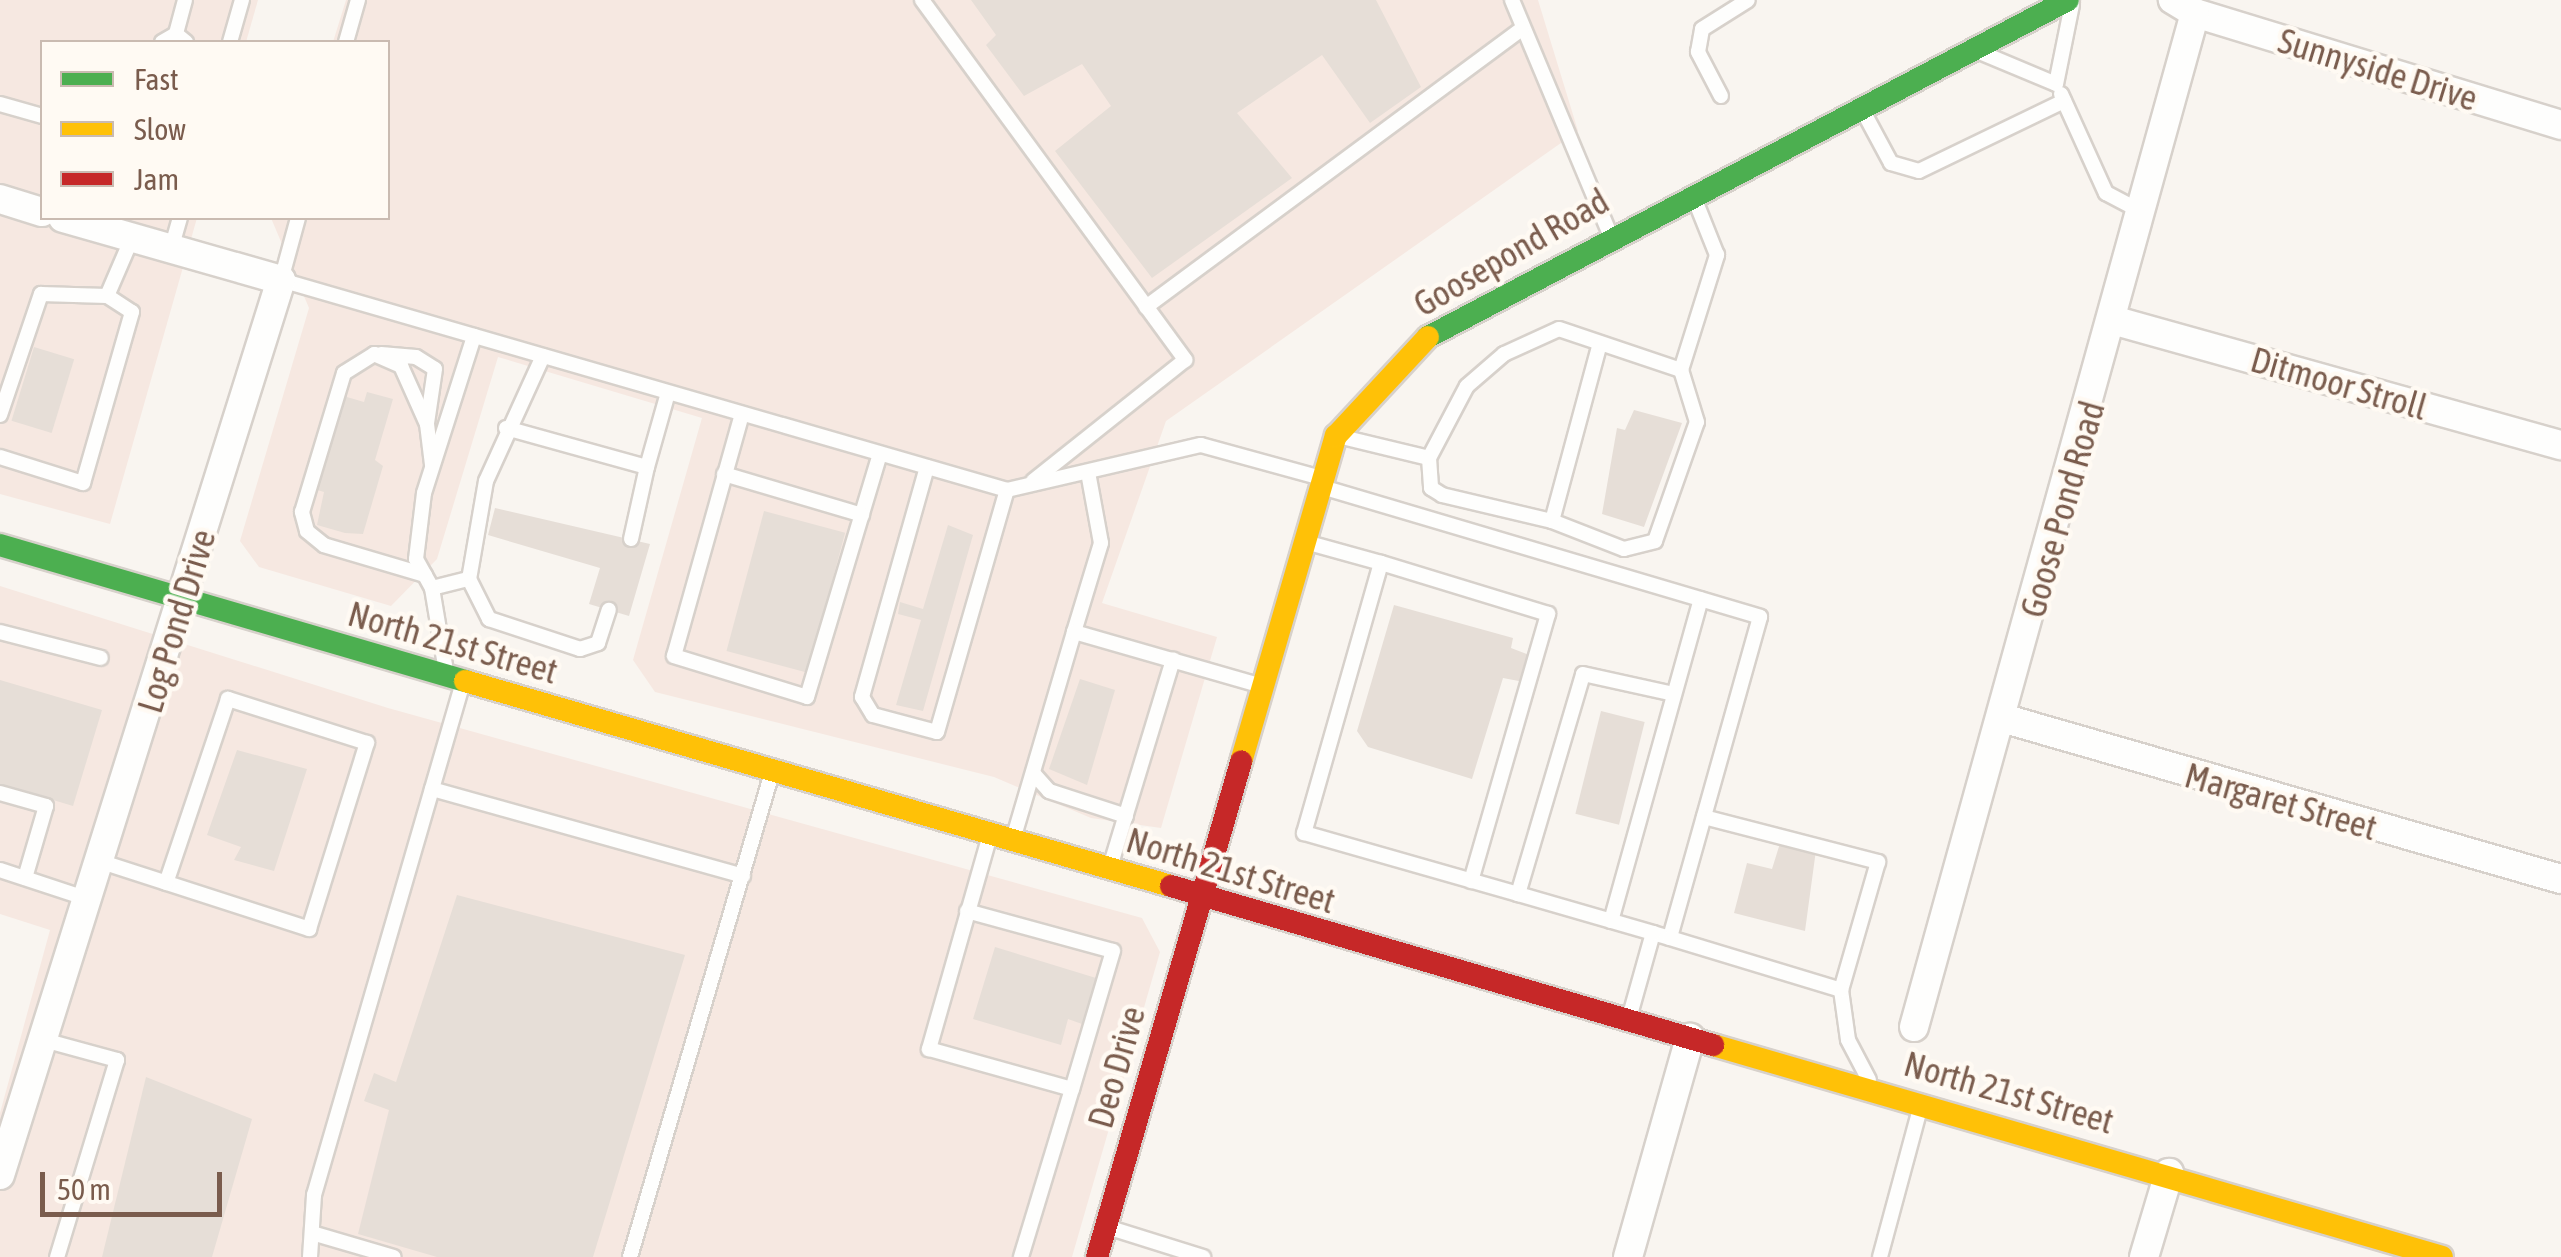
<!DOCTYPE html>
<html>
<head>
<meta charset="utf-8">
<style>
	body { margin:0 }
	#map { position:relative; width:2561px; height:1257px; overflow:hidden; background:#f9f5f0; font-family:"Asap Condensed",sans-serif }
	div>[style] { position:absolute }
	[style*='--x'] { left:calc(var(--x)*1px); top:calc(var(--y)*1px); width:calc(var(--w)*1px); rotate:calc(var(--a)*1deg) }
	.commercial>* { inset:0; background:#f6e8e1 }
	.building>* { inset:0; background:#e6ded7; transform-origin:0 0 }
	.roads { filter:drop-shadow(2px 0 #d7d1cb) drop-shadow(-2px 0 #d7d1cb) drop-shadow(0 2px #d7d1cb) drop-shadow(0 -2px #d7d1cb) }
	.lane>* { height:14px; margin:-7px; padding:0 7px; transform-origin:7px; border-radius:7px; background:#fefefd }
	.street>* { height:28px; margin:-14px; padding:0 14px; transform-origin:14px; border-radius:14px; background:#fefefd }
	.fast>* { height:22px; margin:-11px; padding:0 11px; transform-origin:11px; border-radius:11px; background:#4caf50 }
	.slow>* { height:22px; margin:-11px; padding:0 11px; transform-origin:11px; border-radius:11px; background:#ffc107 }
	.jam>* { height:22px; margin:-11px; padding:0 11px; transform-origin:11px; border-radius:11px; background:#c62828 }
	span { translate:-50% -50%; white-space:nowrap; text-align:center; line-height:1.15; -webkit-text-stroke:9px #fffaf3; paint-order:stroke }
	.street-label { font-size:35px; color:#7a5c4d }
	.legend { position:absolute; left:40px; top:40px; width:350px; height:180px; box-sizing:border-box; background:#fffaf3; border:2px solid #cabbb1; margin:0; padding:12px 18px; list-style:none; font-size:30px; color:#7a5c4d }
	.legend li { display:flex; align-items:center; gap:20px; height:50px }
	.legend b { width:50px; border:2px solid #cabbb1 }
	.scale { position:absolute; left:40px; top:1172px; width:182px; height:45px; box-sizing:border-box; border:5px solid #7a5c4d; border-top:0; padding-left:12px; font-size:30px; line-height:35px; white-space:nowrap; color:#7a5c4d; -webkit-text-stroke:8px #fffaf3; paint-order:stroke }
</style>
</head>
<body>
<div id="map">
	<div class="commercial">
		<div style="clip-path:polygon(0 0,258px 0,246px 42px,42px 42px,42px 218px,197px 218px,110px 524px,0 494px)"></div>
		<div style="clip-path:polygon(346px 0,1538px 0,1578px 131px,1166px 421px,1102px 603px,1217px 637px,1161px 828px,1091px 818px,994px 777px,655px 692px,633px 660px,702px 418px,498px 357px,437px 559px,391px 606px,259px 567px,240px 541px,309px 308px,271px 218px,388px 218px,388px 42px,333px 42px)"></div>
		<div style="clip-path:polygon(0 586px,388px 708px,1142px 918px,1160px 952px,1072px 1257px,0 1257px,0 1113px,50px 930px,0 914px)"></div>
	</div>
	<div class="building">
		<div style="clip-path:polygon(971px 0,1376px 0,1421px 87px,1370px 123px,1322px 55px,1237px 113px,1292px 178px,1152px 278px,1055px 151px,1111px 106px,1082px 64px,1024px 96px,986px 45px,996px 35px)"></div>
		<div style="left:34px;top:347px;width:42px;height:77px;rotate:17deg"></div>
		<div style="clip-path:polygon(367px 392px,393px 399px,375px 460px,383px 466px,363px 534px,345px 533px,317px 525px,324px 492px,314px 489px,340px 395px,364px 402px)"></div>
		<div style="clip-path:polygon(1634px 410px,1682px 423px,1644px 527px,1602px 514px,1617px 428px,1625px 430px)"></div>
		<div style="clip-path:polygon(495px 508px,650px 544px,629px 616px,589px 604px,600px 568px,488px 535px)"></div>
		<div style="left:764px;top:511px;width:84px;height:145px;rotate:15deg"></div>
		<div style="clip-path:polygon(948px 525px,973px 535px,923px 711px,896px 705px,921px 620px,898px 614px,900px 602px,923px 609px)"></div>
		<div style="clip-path:polygon(1394px 605px,1513px 638px,1511px 648px,1532px 656px,1524px 682px,1503px 678px,1472px 779px,1368px 747px,1357px 731px)"></div>
		<div style="clip-path:polygon(1080px 679px,1115px 690px,1087px 785px,1049px 769px)"></div>
		<div style="clip-path:polygon(0 680px,102px 710px,73px 806px,0 784px)"></div>
		<div style="left:1601px;top:711px;width:45px;height:106px;rotate:14deg"></div>
		<div style="clip-path:polygon(237px 750px,307px 769px,274px 871px,234px 860px,241px 847px,207px 835px)"></div>
		<div style="clip-path:polygon(1781px 840px,1816px 850px,1805px 931px,1734px 913px,1747px 863px,1772px 869px)"></div>
		<div style="clip-path:polygon(457px 895px,685px 955px,593px 1257px,437px 1257px,358px 1234px,389px 1110px,364px 1101px,374px 1073px,396px 1082px)"></div>
		<div style="clip-path:polygon(995px 947px,1096px 978px,1082px 1024px,1068px 1019px,1061px 1045px,973px 1019px)"></div>
		<div style="clip-path:polygon(146px 1077px,252px 1119px,212px 1257px,102px 1257px)"></div>
	</div>
	<div class="roads">
		<div class="lane">
			<div style="--x:185;--y:0;--w:35;--a:105"></div>
			<div style="--x:176;--y:34;--w:13;--a:39"></div>
			<div style="--x:922;--y:0;--w:446;--a:53.8"></div>
			<div style="--x:1185;--y:360;--w:194;--a:141.5"></div>
			<div style="--x:1512;--y:0;--w:254;--a:67.3"></div>
			<div style="--x:162;--y:42;--w:16;--a:-30"></div>
			<div style="--x:230;--y:42;--w:44;--a:-74.1"></div>
			<div style="--x:346;--y:42;--w:44;--a:-74.1"></div>
			<div style="--x:1982;--y:53;--w:80;--a:22.7"></div>
			<div style="--x:2056;--y:84;--w:81;--a:-78.6"></div>
			<div style="--x:2061;--y:94;--w:109;--a:65.6"></div>
			<div style="--x:2106;--y:193;--w:43;--a:27.8"></div>
			<div style="--x:1721;--y:96;--w:50;--a:-117.6"></div>
			<div style="--x:1698;--y:52;--w:23;--a:-80"></div>
			<div style="--x:1702;--y:29;--w:54;--a:-32.2"></div>
			<div style="--x:0;--y:104;--w:44;--a:15.9"></div>
			<div style="--x:1863;--y:111;--w:59;--a:61.7"></div>
			<div style="--x:1891;--y:163;--w:29;--a:16"></div>
			<div style="--x:1919;--y:171;--w:161;--a:-25.8"></div>
			<div style="--x:298;--y:218;--w:64;--a:105.3"></div>
			<div style="--x:281;--y:280;--w:756;--a:16.13"></div>
			<div style="--x:1007;--y:490;--w:199;--a:-13.1"></div>
			<div style="--x:1201;--y:445;--w:121;--a:15.3"></div>
			<div style="--x:171;--y:249;--w:32;--a:-74"></div>
			<div style="--x:1146;--y:307;--w:468;--a:-36.5"></div>
			<div style="--x:381;--y:354;--w:35;--a:5"></div>
			<div style="--x:416;--y:357;--w:22;--a:32"></div>
			<div style="--x:435;--y:369;--w:55;--a:98.4"></div>
			<div style="--x:543;--y:356;--w:137;--a:114.5"></div>
			<div style="--x:486;--y:481;--w:99;--a:99.8"></div>
			<div style="--x:469;--y:579;--w:45;--a:63.4"></div>
			<div style="--x:489;--y:619;--w:96;--a:18.2"></div>
			<div style="--x:580;--y:649;--w:19;--a:-18"></div>
			<div style="--x:598;--y:643;--w:35;--a:-72"></div>
			<div style="--x:742;--y:414;--w:251;--a:105.7"></div>
			<div style="--x:674;--y:656;--w:139;--a:17.1"></div>
			<div style="--x:807;--y:697;--w:254;--a:-73.3"></div>
			<div style="--x:0;--y:415;--w:128;--a:-71.3"></div>
			<div style="--x:41;--y:294;--w:66;--a:1.7"></div>
			<div style="--x:107;--y:296;--w:63;--a:-66.7"></div>
			<div style="--x:506;--y:428;--w:146;--a:15.5"></div>
			<div style="--x:647;--y:467;--w:77;--a:-74.2"></div>
			<div style="--x:1342;--y:437;--w:89;--a:13.6"></div>
			<div style="--x:1429;--y:458;--w:81;--a:-62.2"></div>
			<div style="--x:1467;--y:386;--w:49;--a:-40.9"></div>
			<div style="--x:1504;--y:354;--w:60;--a:-24.4"></div>
			<div style="--x:1559;--y:329;--w:129;--a:18.6"></div>
			<div style="--x:1681;--y:370;--w:121;--a:-72.6"></div>
			<div style="--x:1717;--y:255;--w:65;--a:-111.8"></div>
			<div style="--x:0;--y:457;--w:87;--a:17.4"></div>
			<div style="--x:83;--y:483;--w:178;--a:-74"></div>
			<div style="--x:132;--y:312;--w:30;--a:-147"></div>
			<div style="--x:1429;--y:458;--w:30;--a:86"></div>
			<div style="--x:1431;--y:488;--w:13;--a:32"></div>
			<div style="--x:1442;--y:495;--w:113;--a:13.3"></div>
			<div style="--x:1552;--y:521;--w:184;--a:-74.9"></div>
			<div style="--x:927;--y:467;--w:239;--a:105.8"></div>
			<div style="--x:862;--y:697;--w:21;--a:59"></div>
			<div style="--x:873;--y:715;--w:66;--a:14.9"></div>
			<div style="--x:937;--y:732;--w:252;--a:-73.9"></div>
			<div style="--x:724;--y:474;--w:144;--a:16.5"></div>
			<div style="--x:1322;--y:487;--w:457;--a:16.5"></div>
			<div style="--x:1760;--y:617;--w:333;--a:105.7"></div>
			<div style="--x:1670;--y:938;--w:18;--a:-164"></div>
			<div style="--x:1653;--y:933;--w:85;--a:105.7"></div>
			<div style="--x:1552;--y:521;--w:77;--a:21.3"></div>
			<div style="--x:1624;--y:549;--w:32;--a:-14"></div>
			<div style="--x:1655;--y:541;--w:126;--a:-70.6"></div>
			<div style="--x:1697;--y:422;--w:54;--a:-107.1"></div>
			<div style="--x:631;--y:539;--w:74;--a:-77.5"></div>
			<div style="--x:1309;--y:543;--w:75;--a:15.5"></div>
			<div style="--x:425;--y:575;--w:105;--a:-163.5"></div>
			<div style="--x:324;--y:545;--w:22;--a:-141"></div>
			<div style="--x:307;--y:531;--w:20;--a:-105"></div>
			<div style="--x:302;--y:512;--w:145;--a:-73.2"></div>
			<div style="--x:344;--y:373;--w:36;--a:-32"></div>
			<div style="--x:374;--y:354;--w:30;--a:24"></div>
			<div style="--x:401;--y:366;--w:64;--a:65.9"></div>
			<div style="--x:427;--y:424;--w:41;--a:83"></div>
			<div style="--x:432;--y:588;--w:38;--a:-14"></div>
			<div style="--x:0;--y:632;--w:104;--a:14.4"></div>
			<div style="--x:1074;--y:632;--w:93;--a:-73.1"></div>
			<div style="--x:1101;--y:543;--w:72;--a:-100.4"></div>
			<div style="--x:446;--y:671;--w:84;--a:-99.6"></div>
			<div style="--x:432;--y:588;--w:33;--a:-119"></div>
			<div style="--x:416;--y:559;--w:66;--a:-83.1"></div>
			<div style="--x:424;--y:493;--w:165;--a:-72.3"></div>
			<div style="--x:1033;--y:773;--w:24;--a:48"></div>
			<div style="--x:1049;--y:791;--w:81;--a:18"></div>
			<div style="--x:432;--y:789;--w:323;--a:15.6"></div>
			<div style="--x:0;--y:793;--w:48;--a:15.8"></div>
			<div style="--x:46;--y:806;--w:75;--a:106.3"></div>
			<div style="--x:1704;--y:817;--w:180;--a:14.5"></div>
			<div style="--x:1878;--y:862;--w:133;--a:106.1"></div>
			<div style="--x:1841;--y:990;--w:50;--a:82"></div>
			<div style="--x:1848;--y:1040;--w:45;--a:62.3"></div>
			<div style="--x:990;--y:835;--w:223;--a:105.9"></div>
			<div style="--x:929;--y:1049;--w:148;--a:15.6"></div>
			<div style="--x:1072;--y:1089;--w:176;--a:106.9"></div>
			<div style="--x:1014;--y:836;--w:213;--a:-73.6"></div>
			<div style="--x:1074;--y:632;--w:196;--a:16"></div>
			<div style="--x:102;--y:862;--w:218;--a:17.9"></div>
			<div style="--x:309;--y:929;--w:195;--a:-72.7"></div>
			<div style="--x:367;--y:743;--w:146;--a:-162.4"></div>
			<div style="--x:228;--y:699;--w:194;--a:108.6"></div>
			<div style="--x:1110;--y:867;--w:217;--a:-73.1"></div>
			<div style="--x:0;--y:870;--w:93;--a:18.2"></div>
			<div style="--x:1471;--y:881;--w:278;--a:-73.9"></div>
			<div style="--x:1548;--y:614;--w:175;--a:-163"></div>
			<div style="--x:1381;--y:563;--w:281;--a:105.9"></div>
			<div style="--x:1304;--y:833;--w:223;--a:15.9"></div>
			<div style="--x:1518;--y:894;--w:141;--a:16.1"></div>
			<div style="--x:1518;--y:894;--w:229;--a:-73.5"></div>
			<div style="--x:1583;--y:674;--w:93;--a:12.4"></div>
			<div style="--x:967;--y:911;--w:151;--a:15.3"></div>
			<div style="--x:1113;--y:951;--w:144;--a:106.5"></div>
			<div style="--x:1611;--y:921;--w:334;--a:-74.4"></div>
			<div style="--x:1670;--y:938;--w:179;--a:16.9"></div>
			<div style="--x:40;--y:1039;--w:80;--a:15.3"></div>
			<div style="--x:117;--y:1060;--w:206;--a:106.9"></div>
			<div style="--x:1107;--y:1227;--w:101;--a:17.4"></div>
			<div style="--x:312;--y:1233;--w:85;--a:16.3"></div>
			<div style="--x:310;--y:1257;--w:62;--a:-86.3"></div>
			<div style="--x:314;--y:1195;--w:534;--a:-73.8"></div>
			<div style="--x:630;--y:1257;--w:501;--a:-73.66"></div>
			<div style="--x:1880;--y:1257;--w:153;--a:-74.9"></div>
		</div>
		<div class="street">
			<div style="--x:2195;--y:13;--w:383;--a:17"></div>
			<div style="--x:0;--y:199;--w:44;--a:17.2"></div>
			<div style="--x:2116;--y:321;--w:462;--a:15.6"></div>
			<div style="--x:2002;--y:718;--w:582;--a:16.07"></div>
			<div style="--x:1914;--y:1027;--w:1052;--a:-74.51"></div>
			<div style="--x:2195;--y:13;--w:26;--a:-149"></div>
			<div style="--x:0;--y:1175;--w:938;--a:-72.57"></div>
			<div style="--x:281;--y:280;--w:227;--a:-164.1"></div>
			<div style="--x:1628;--y:1257;--w:228;--a:-74.2"></div>
			<div style="--x:2144;--y:1257;--w:88;--a:-73.4"></div>
		</div>
		<div class="fast">
			<div style="--x:1428;--y:337;--w:723;--a:-27.77"></div>
			<div style="--x:0;--y:545;--w:484;--a:16.3"></div>
		</div>
		<div class="slow">
			<div style="--x:465;--y:681;--w:735;--a:16.19"></div>
			<div style="--x:1241;--y:762;--w:340;--a:-73.8"></div>
			<div style="--x:1336;--y:436;--w:135;--a:-47.1"></div>
			<div style="--x:1713;--y:1045;--w:759;--a:16.21"></div>
		</div>
		<div class="jam">
			<div style="--x:1171;--y:886;--w:565;--a:16.35"></div>
			<div style="--x:1097;--y:1257;--w:516;--a:-73.78"></div>
		</div>
	</div>
	<div class="street-label">
		<span style="left:2378px;top:69px;rotate:17deg">Sunnyside Drive</span>
		<span style="left:1511px;top:252px;rotate:-30deg">Goosepond Road</span>
		<span style="left:2339px;top:383px;rotate:16deg">Ditmoor Stroll</span>
		<span style="left:2062px;top:509px;rotate:-74deg">Goose Pond Road</span>
		<span style="left:176px;top:621px;rotate:-73deg">Log Pond Drive</span>
		<span style="left:453px;top:642px;rotate:16deg">North 21st Street</span>
		<span style="left:2281px;top:801px;rotate:16deg">Margaret Street</span>
		<span style="left:1231px;top:870px;rotate:17deg">North 21st Street</span>
		<span style="left:1116px;top:1067px;rotate:-74deg">Deo Drive</span>
		<span style="left:2009px;top:1092px;rotate:16deg">North 21st Street</span>
	</div>
	<ul class="legend">
	<li><b style="height:12px;background:#4caf50"></b>Fast</li>
	<li><b style="height:12px;background:#ffc107"></b>Slow</li>
	<li><b style="height:12px;background:#c62828"></b>Jam</li>
	</ul>
	<div class="scale">50 m</div>
</div>
</body>
</html>
